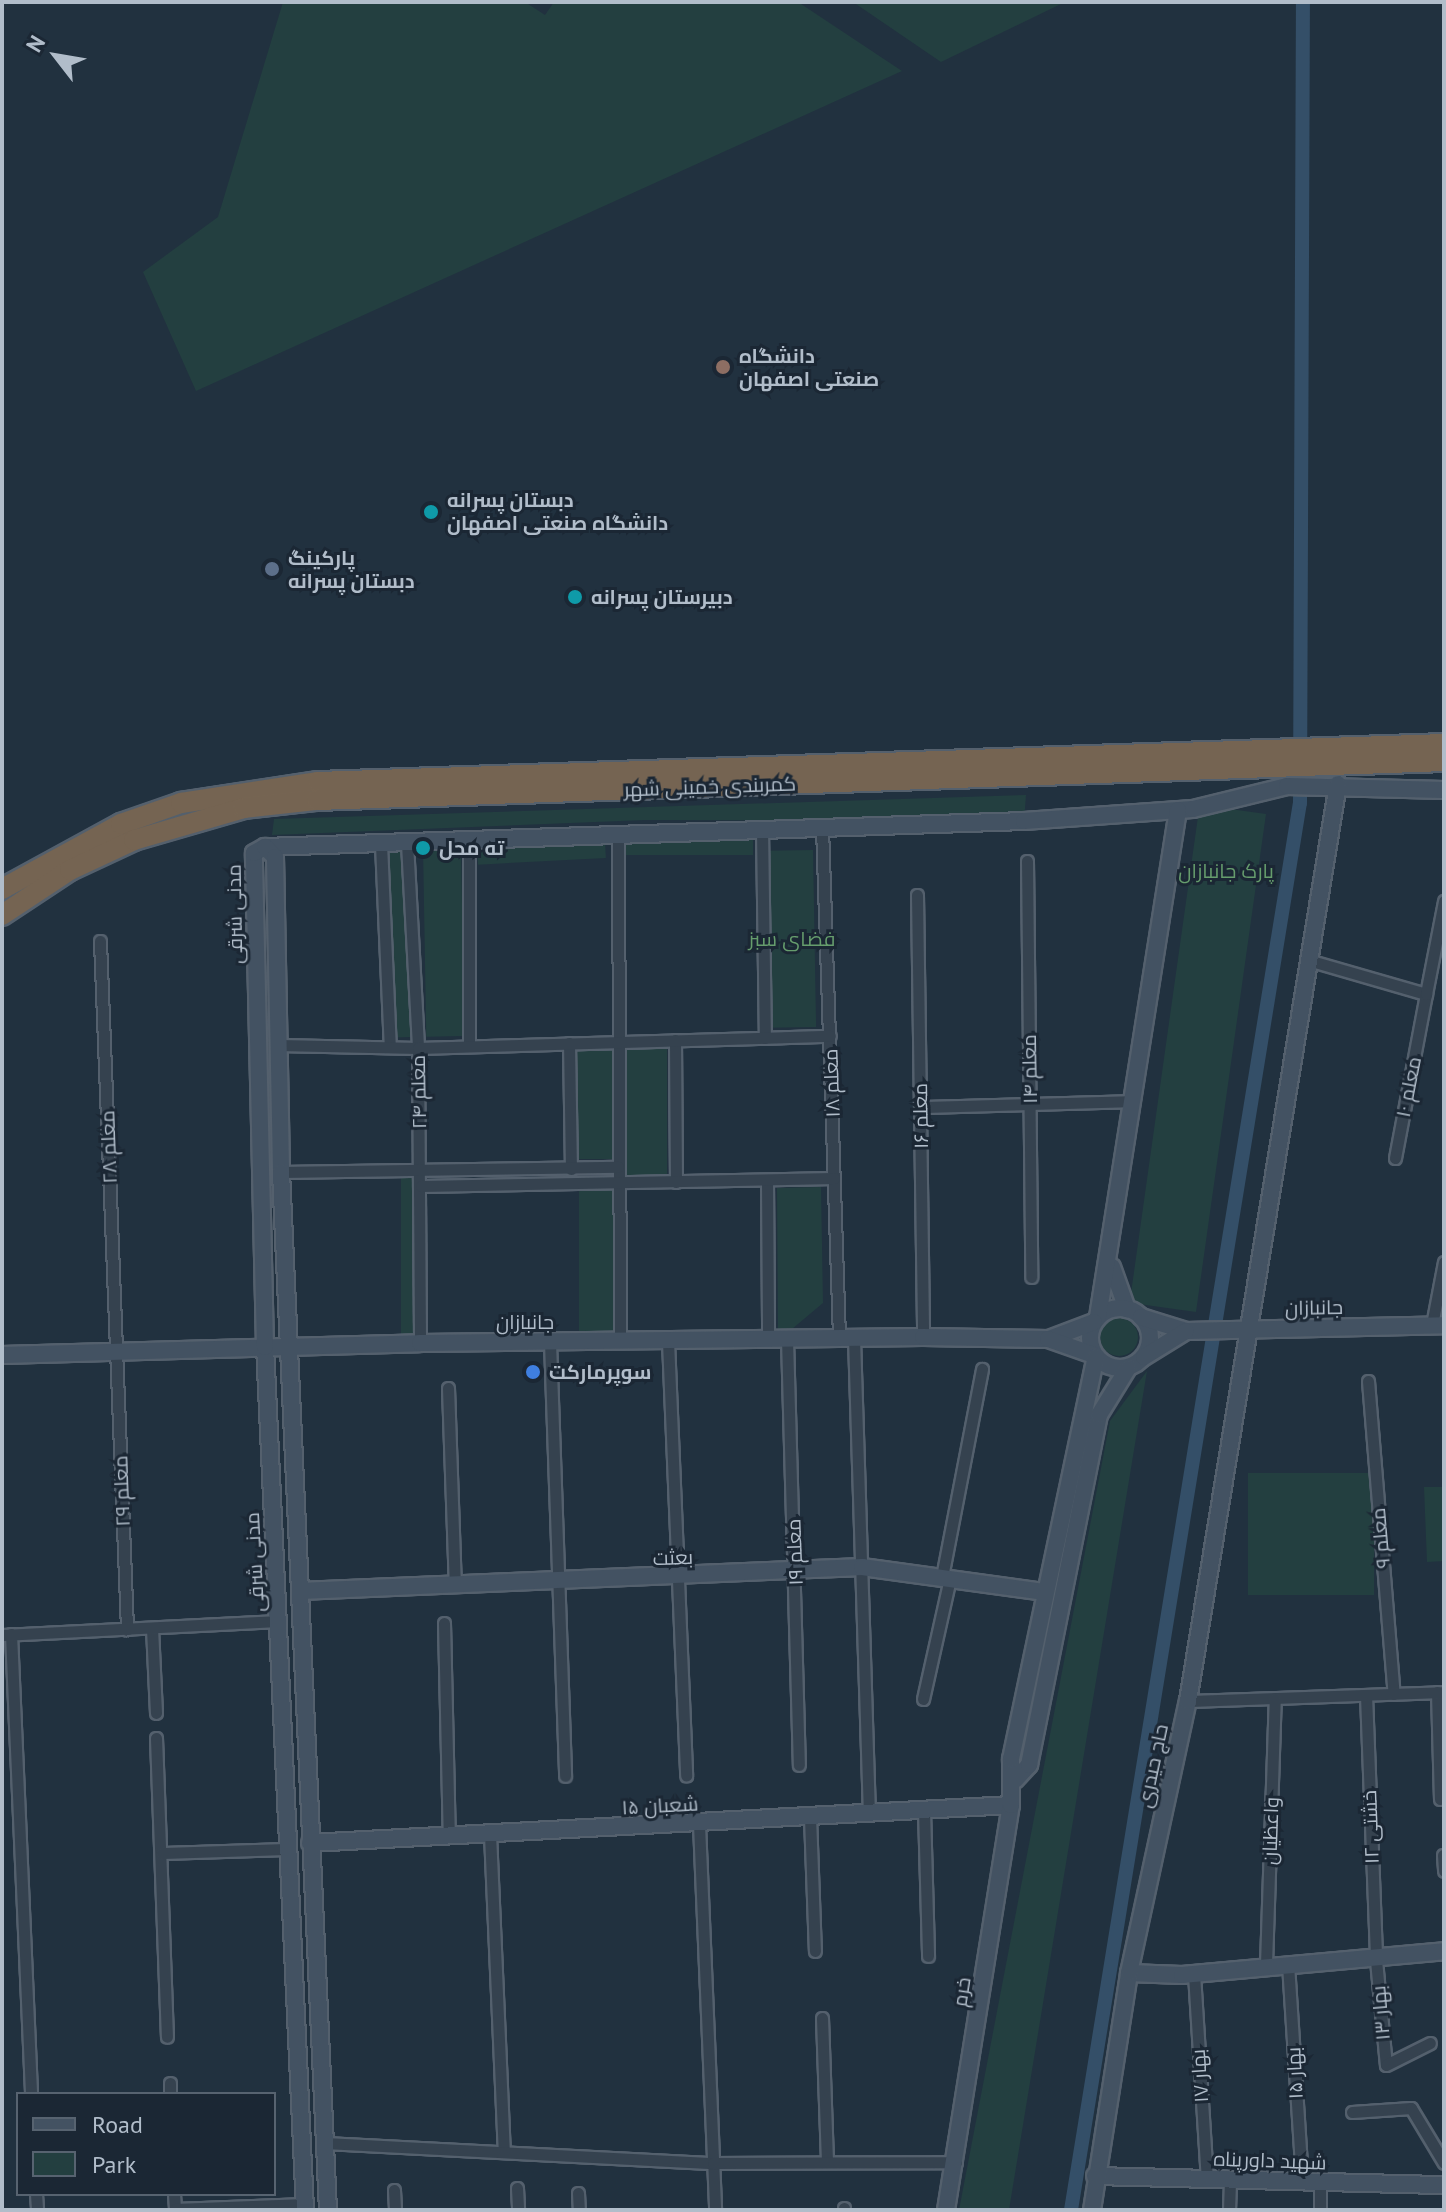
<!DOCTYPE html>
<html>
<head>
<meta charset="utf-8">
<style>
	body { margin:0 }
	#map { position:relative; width:1446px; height:2212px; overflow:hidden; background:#21313f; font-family:"PT Sans",Cairo,sans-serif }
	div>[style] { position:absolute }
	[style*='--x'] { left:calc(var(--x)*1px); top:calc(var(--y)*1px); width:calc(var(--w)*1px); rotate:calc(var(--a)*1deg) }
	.green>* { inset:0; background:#233f40; transform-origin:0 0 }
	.round { border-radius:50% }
	.canal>* { height:14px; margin:-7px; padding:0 7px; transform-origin:7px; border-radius:7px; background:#344f68 }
	.roads { filter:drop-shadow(2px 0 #54606d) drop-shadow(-2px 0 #54606d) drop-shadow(0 2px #54606d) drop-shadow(0 -2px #54606d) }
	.street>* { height:11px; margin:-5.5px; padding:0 5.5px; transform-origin:5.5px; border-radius:5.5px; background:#35424f }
	.secondary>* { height:16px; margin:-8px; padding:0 8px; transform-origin:8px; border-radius:8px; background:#435262 }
	.secondary>.ring { margin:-8px; padding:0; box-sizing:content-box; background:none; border:16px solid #435262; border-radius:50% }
	.highway>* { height:20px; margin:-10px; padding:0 10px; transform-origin:10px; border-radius:10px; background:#756452 }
	.dots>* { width:22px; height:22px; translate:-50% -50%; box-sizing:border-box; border:4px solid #1b2734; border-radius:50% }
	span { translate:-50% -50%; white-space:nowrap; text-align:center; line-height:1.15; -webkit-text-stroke:6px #1b2734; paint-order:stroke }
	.poi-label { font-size:20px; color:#b1bdca; font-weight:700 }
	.left { translate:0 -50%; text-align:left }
	.street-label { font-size:20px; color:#b1bdca }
	.park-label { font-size:20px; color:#669d6d }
	.frame { position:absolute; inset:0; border:4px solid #b1bdca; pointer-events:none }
	.legend { position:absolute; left:16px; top:2092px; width:260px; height:104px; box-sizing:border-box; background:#1b2734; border:2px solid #576370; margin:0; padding:10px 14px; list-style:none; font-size:24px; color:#b1bdca }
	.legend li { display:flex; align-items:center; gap:16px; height:40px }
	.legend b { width:40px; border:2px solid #576370 }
	.north { position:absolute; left:16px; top:16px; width:80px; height:80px; -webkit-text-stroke:6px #1b2734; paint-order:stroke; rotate:301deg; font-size:22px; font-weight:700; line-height:32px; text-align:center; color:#b1bdca }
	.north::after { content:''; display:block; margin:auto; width:28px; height:36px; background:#b1bdca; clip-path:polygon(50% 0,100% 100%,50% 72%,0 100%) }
</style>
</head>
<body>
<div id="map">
	<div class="green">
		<div style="clip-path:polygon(283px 2px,525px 2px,545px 15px,554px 2px,798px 2px,902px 71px,196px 391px,143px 272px,218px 217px)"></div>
		<div style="clip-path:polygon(853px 2px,1065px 2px,941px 62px)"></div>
		<div style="clip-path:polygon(1026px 795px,1024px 821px,645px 820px,272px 835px,274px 819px)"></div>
		<div style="left:1266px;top:814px;width:503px;height:67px;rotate:98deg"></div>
		<div style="left:753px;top:839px;width:16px;height:131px;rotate:90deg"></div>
		<div style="left:605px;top:841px;width:17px;height:128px;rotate:87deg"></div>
		<div style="left:461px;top:847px;width:189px;height:38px;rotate:89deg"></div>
		<div style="left:404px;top:848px;width:189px;height:17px;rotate:88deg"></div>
		<div style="left:813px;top:850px;width:177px;height:47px;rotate:89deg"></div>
		<div style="left:575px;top:1047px;width:37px;height:112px"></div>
		<div style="left:626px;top:1048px;width:41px;height:128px"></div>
		<div style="left:401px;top:1176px;width:14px;height:158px"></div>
		<div style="clip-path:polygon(821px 1187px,823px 1303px,792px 1329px,778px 1329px,777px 1188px)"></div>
		<div style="left:616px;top:1190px;width:143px;height:37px;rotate:90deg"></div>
		<div class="round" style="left:1100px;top:1318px;width:38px;height:38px"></div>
		<div style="clip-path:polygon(1147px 1371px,1009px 2210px,959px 2210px,1110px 1421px)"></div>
		<div style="left:1374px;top:1473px;width:122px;height:126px;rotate:90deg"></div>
		<div style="clip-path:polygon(1424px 1487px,1444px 1487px,1444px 1561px,1427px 1562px)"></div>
	</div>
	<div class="canal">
		<div style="--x:1071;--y:2210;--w:1426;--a:-80.76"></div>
		<div style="--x:1300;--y:803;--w:801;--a:-89.79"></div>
	</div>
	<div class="roads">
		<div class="street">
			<div style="--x:822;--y:827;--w:511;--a:88.09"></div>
			<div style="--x:762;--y:829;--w:209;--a:89.2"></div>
			<div style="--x:618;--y:834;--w:507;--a:89.77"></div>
			<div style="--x:469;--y:839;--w:206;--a:90"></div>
			<div style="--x:407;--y:843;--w:205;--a:86.9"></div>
			<div style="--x:418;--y:1048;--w:295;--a:89.6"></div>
			<div style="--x:381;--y:844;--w:203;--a:87.5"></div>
			<div style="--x:1027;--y:861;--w:416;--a:89.4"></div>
			<div style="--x:917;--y:895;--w:442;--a:89.2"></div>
			<div style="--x:100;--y:941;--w:689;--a:87.75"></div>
			<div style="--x:1308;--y:960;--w:123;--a:16.1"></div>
			<div style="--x:1426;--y:994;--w:167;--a:100.7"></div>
			<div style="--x:1426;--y:994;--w:95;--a:-79"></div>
			<div style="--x:675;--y:1040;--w:142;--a:89.6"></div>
			<div style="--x:569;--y:1043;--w:126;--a:89.1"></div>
			<div style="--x:278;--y:1045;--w:140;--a:1.2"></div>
			<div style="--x:418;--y:1048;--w:412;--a:-1.7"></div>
			<div style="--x:921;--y:1107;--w:210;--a:-1.6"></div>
			<div style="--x:281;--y:1172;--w:337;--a:-0.9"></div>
			<div style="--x:767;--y:1180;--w:159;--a:89.6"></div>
			<div style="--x:421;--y:1186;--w:413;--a:-1.1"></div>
			<div style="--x:1432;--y:1325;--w:64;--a:-79.2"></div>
			<div style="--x:854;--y:1338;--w:476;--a:88.2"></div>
			<div style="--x:787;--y:1339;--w:426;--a:88.4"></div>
			<div style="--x:668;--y:1341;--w:435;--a:87.6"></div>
			<div style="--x:550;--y:1342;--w:434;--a:88"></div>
			<div style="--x:1368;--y:1381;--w:314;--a:85.3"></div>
			<div style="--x:448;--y:1388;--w:198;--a:88"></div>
			<div style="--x:942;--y:1577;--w:212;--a:-79.1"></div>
			<div style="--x:444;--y:1623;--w:213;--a:88.7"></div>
			<div style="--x:152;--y:1628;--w:85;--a:87.3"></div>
			<div style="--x:11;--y:1634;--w:460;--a:87.5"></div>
			<div style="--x:2;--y:1635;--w:276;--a:-2.9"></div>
			<div style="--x:1437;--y:1692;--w:107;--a:88.4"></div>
			<div style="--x:1366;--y:1695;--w:265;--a:87.8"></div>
			<div style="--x:1376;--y:1960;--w:105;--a:84.6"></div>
			<div style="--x:1386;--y:2065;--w:49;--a:-26.6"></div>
			<div style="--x:923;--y:1699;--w:124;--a:-77.4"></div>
			<div style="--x:1188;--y:1701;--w:256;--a:-2"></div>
			<div style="--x:156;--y:1738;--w:299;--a:87.9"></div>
			<div style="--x:924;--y:1810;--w:146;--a:88.4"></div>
			<div style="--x:810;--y:1817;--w:134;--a:87.9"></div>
			<div style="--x:699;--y:1824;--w:386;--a:87.6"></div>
			<div style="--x:490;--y:1834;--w:318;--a:87.5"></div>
			<div style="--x:161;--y:1853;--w:127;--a:-1.8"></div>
			<div style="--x:1443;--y:1855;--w:16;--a:86"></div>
			<div style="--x:1266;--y:1964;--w:266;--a:-88.1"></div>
			<div style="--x:1288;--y:1964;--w:217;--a:86.3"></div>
			<div style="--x:1194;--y:1974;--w:205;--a:86.4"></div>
			<div style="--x:822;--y:2018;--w:144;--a:88"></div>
			<div style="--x:170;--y:2083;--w:11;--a:90"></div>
			<div style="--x:1352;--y:2112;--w:59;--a:-3.9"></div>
			<div style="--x:1411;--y:2108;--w:64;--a:59"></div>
			<div style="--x:325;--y:2143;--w:389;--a:3"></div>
			<div style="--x:713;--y:2163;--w:243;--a:-0.2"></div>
			<div style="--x:517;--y:2188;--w:22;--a:87"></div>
			<div style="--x:394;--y:2190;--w:20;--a:87"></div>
			<div style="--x:578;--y:2193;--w:17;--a:87"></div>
			<div style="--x:36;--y:2194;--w:16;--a:86"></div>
			<div style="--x:174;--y:2194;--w:16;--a:86"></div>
			<div style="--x:844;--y:2208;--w:2;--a:90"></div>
			<div style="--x:175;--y:2209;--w:130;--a:-2.2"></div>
			<div style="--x:1229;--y:2210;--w:30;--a:-88"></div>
			<div style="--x:1320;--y:2210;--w:28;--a:-90"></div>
		</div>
		<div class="secondary">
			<div style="--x:265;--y:847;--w:759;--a:-1.96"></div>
			<div style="--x:1024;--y:821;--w:169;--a:-4.1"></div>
			<div style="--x:1193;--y:809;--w:97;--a:-13.7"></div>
			<div style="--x:1287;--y:786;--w:157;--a:1.5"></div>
			<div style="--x:1112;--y:1267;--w:45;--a:70.3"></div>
			<div class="ring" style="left:1090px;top:1308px;width:44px;height:44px"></div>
			<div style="--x:1098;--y:1317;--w:513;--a:-81.03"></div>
			<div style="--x:1141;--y:1317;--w:47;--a:17.3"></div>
			<div style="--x:1186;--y:1331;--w:258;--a:-1.3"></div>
			<div style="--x:1049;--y:1339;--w:48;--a:-20.7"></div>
			<div style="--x:2;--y:1355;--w:418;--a:-1.6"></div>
			<div style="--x:420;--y:1343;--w:503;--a:-0.68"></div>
			<div style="--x:923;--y:1337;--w:125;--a:0.9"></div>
			<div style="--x:1048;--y:1339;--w:49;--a:19.2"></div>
			<div style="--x:1144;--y:1357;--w:49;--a:-31.8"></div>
			<div style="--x:300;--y:1591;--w:563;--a:-2.45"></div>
			<div style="--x:862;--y:1567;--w:185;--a:7.8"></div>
			<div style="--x:1015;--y:1780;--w:21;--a:-47"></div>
			<div style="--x:1029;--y:1765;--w:357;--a:-78.7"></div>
			<div style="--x:1099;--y:1415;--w:55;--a:-58.3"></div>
			<div style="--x:310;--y:1843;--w:702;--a:-3.1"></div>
			<div style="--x:1129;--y:1973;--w:53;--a:2.2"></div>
			<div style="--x:1182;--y:1975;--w:263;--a:-5.2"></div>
			<div style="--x:1095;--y:2176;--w:349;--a:1.5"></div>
			<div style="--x:305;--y:2210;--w:864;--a:-92.65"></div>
			<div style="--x:265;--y:1347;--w:494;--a:-91.3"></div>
			<div style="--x:254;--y:853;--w:13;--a:-29"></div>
			<div style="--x:265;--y:847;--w:14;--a:45"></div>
			<div style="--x:275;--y:857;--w:315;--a:88.9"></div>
			<div style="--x:281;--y:1172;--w:1039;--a:87.41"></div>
			<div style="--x:946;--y:2210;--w:410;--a:-80.9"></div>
			<div style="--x:1011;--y:1805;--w:46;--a:-90"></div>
			<div style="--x:1011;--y:1759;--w:411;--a:-78.1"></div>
			<div style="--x:1092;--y:2210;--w:240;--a:-81.1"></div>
			<div style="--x:1129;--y:1973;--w:278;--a:-77.8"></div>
			<div style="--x:1188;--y:1701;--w:929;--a:-80.71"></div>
		</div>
		<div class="highway">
			<div style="--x:2;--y:889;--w:136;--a:-28.6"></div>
			<div style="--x:121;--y:824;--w:64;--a:-19.3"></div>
			<div style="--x:181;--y:803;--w:139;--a:-8.7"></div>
			<div style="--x:318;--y:782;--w:1127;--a:-1.93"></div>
			<div style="--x:2;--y:915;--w:82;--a:-33.5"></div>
			<div style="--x:70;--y:870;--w:71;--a:-25.1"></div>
			<div style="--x:134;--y:840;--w:115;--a:-16.2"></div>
			<div style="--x:244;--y:808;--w:73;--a:-6.3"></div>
			<div style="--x:317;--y:800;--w:1128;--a:-1.98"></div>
		</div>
	</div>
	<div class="dots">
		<div style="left:723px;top:367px;background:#8d6e63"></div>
		<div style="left:431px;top:512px;background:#0f9aa8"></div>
		<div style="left:272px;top:569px;background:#5c6f8a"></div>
		<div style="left:575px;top:597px;background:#0f9aa8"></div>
		<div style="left:423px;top:848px;background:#0f9aa8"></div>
		<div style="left:533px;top:1372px;background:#3f7fe0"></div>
	</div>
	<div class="poi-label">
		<span class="left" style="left:739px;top:368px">دانشگاه<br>صنعتی اصفهان</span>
		<span class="left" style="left:447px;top:512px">دبستان پسرانه<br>دانشگاه صنعتی اصفهان</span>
		<span class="left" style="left:288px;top:570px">پارکینگ<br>دبستان پسرانه</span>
		<span class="left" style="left:591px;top:597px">دبیرستان پسرانه</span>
		<span class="left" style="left:439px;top:848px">ته محل</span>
		<span class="left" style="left:549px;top:1372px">سوپرمارکت</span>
	</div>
	<div class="street-label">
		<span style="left:710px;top:787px;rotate:-2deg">کمربندی خمینی شهر</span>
		<span style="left:235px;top:914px;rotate:-91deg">مدنی شرقی</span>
		<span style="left:1030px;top:1069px;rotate:-91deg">معلم ۱۴</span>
		<span style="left:832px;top:1083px;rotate:-92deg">معلم ۱۸</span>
		<span style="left:1409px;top:1087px;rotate:-79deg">معلم ۱۰</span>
		<span style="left:419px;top:1092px;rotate:-91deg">معلم ۲۴</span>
		<span style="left:921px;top:1116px;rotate:-91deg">معلم ۱۶</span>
		<span style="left:109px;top:1147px;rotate:-92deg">معلم ۲۸</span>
		<span style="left:1314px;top:1308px;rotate:-1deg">جانبازان</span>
		<span style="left:525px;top:1322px">جانبازان</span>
		<span style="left:122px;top:1491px;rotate:-92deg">معلم ۲۹</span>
		<span style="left:1381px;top:1538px;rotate:-95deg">معلم ۹</span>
		<span style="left:795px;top:1552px;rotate:-92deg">معلم ۱۹</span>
		<span style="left:673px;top:1558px;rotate:-2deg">بعثت</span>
		<span style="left:255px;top:1562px;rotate:-93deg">مدنی شرقی</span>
		<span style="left:1153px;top:1766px;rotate:-78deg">حاج حیدری</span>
		<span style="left:660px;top:1806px;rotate:-3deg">۱۵ شعبان</span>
		<span style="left:1371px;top:1827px;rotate:-92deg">خشتی ۱۲</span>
		<span style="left:1271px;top:1831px;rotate:-88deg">واعظیان</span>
		<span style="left:962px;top:1992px;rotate:-81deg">خرم</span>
		<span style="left:1381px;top:2013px;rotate:-95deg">بهار ۱۳</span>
		<span style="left:1295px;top:2073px;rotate:-93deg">بهار ۱۵</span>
		<span style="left:1200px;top:2076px;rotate:-94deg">بهار ۱۷</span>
		<span style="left:1270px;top:2161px;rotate:2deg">شهید داورپناه</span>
	</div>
	<div class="park-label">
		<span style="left:1226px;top:871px">پارک جانبازان</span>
		<span style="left:792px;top:939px">فضای سبز</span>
	</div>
	<div class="frame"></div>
	<ul class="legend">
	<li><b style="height:10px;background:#435262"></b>Road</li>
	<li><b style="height:22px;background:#233f40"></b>Park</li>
	</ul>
	<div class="north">N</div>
</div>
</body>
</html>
